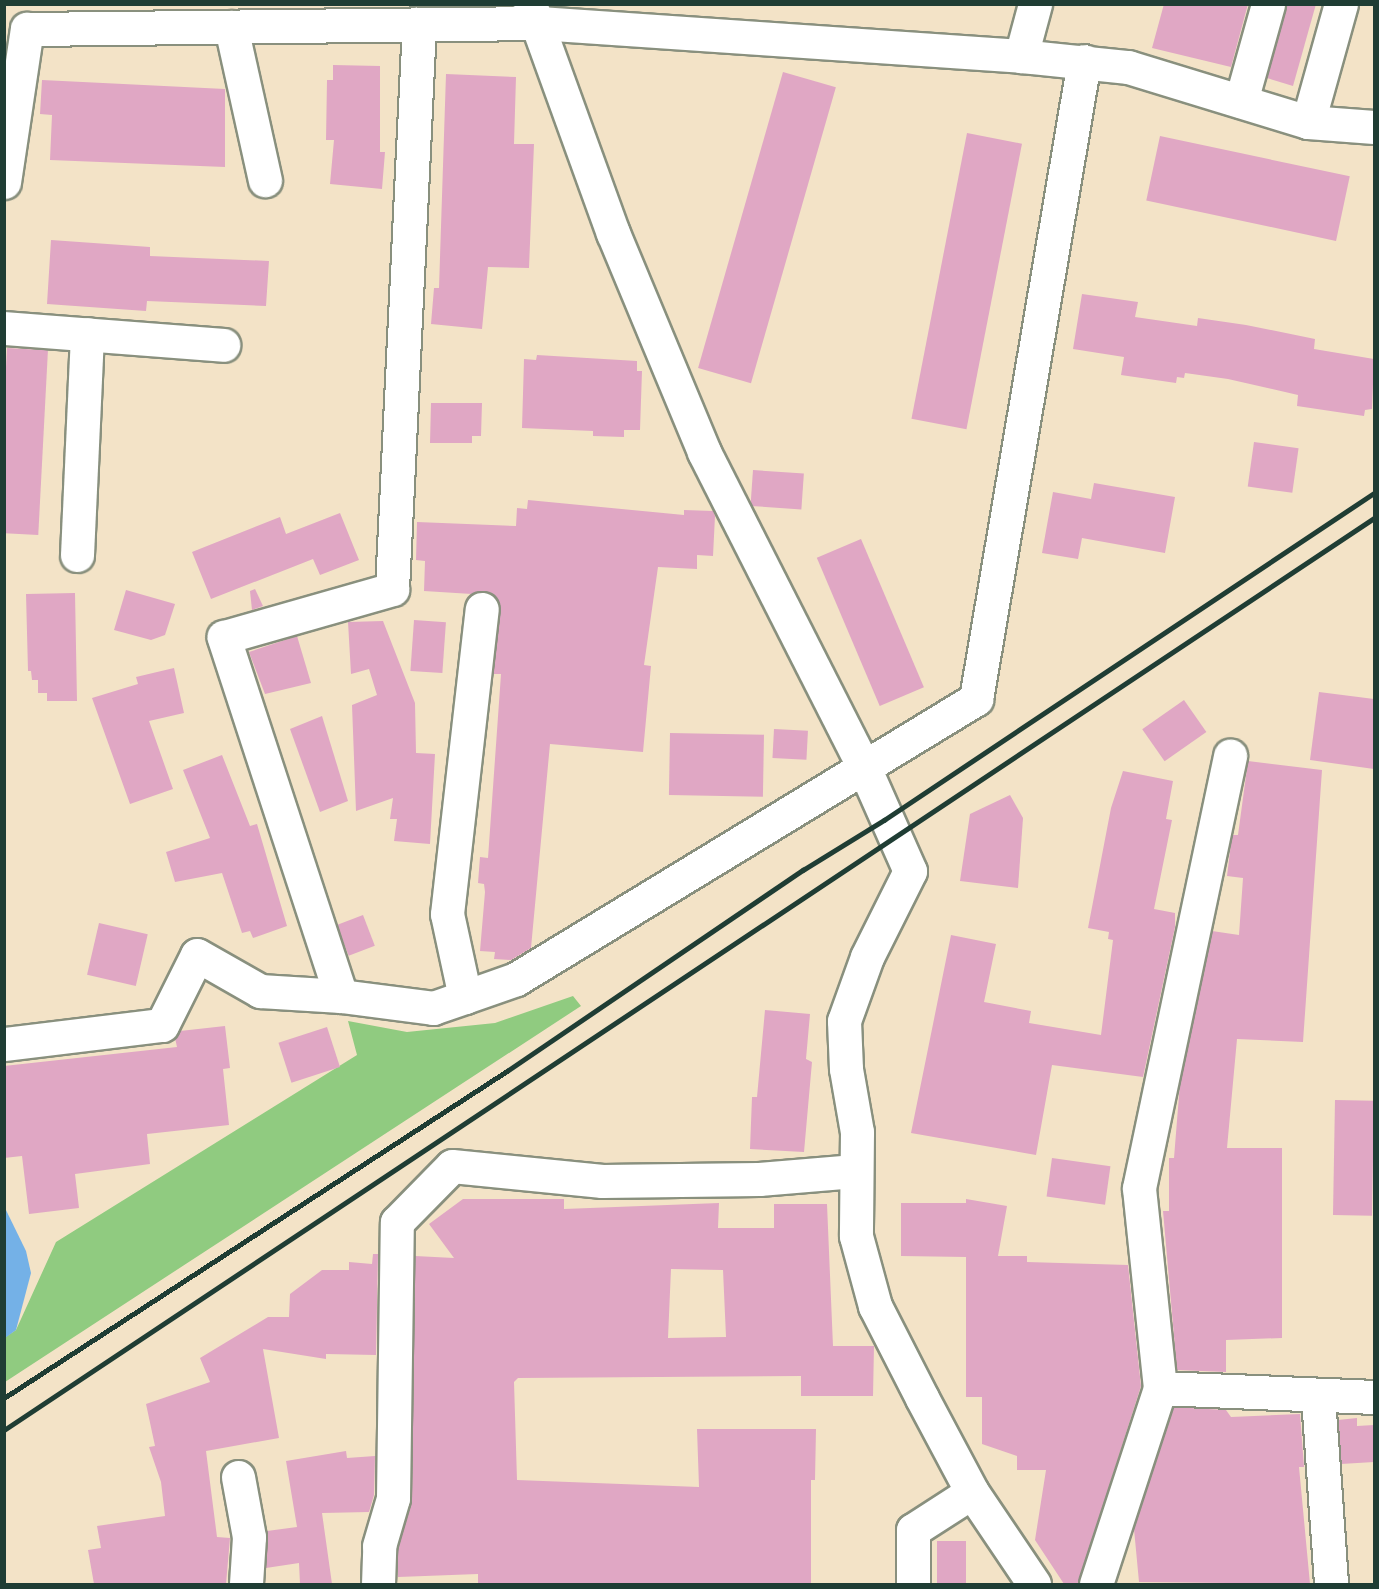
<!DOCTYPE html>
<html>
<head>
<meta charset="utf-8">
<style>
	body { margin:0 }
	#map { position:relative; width:1379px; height:1589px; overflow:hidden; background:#f3e3c7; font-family:Cardo,serif }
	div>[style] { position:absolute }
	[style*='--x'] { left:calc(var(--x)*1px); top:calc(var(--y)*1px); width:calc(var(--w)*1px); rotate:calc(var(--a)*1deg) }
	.green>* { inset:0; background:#90cb80 }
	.water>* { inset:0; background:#74b1e7 }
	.building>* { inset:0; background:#e0a7c4; transform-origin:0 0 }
	.roads { filter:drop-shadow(2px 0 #89907e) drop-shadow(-2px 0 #89907e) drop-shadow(0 2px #89907e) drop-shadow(0 -2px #89907e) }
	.minor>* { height:33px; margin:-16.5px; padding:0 16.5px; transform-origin:16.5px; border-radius:16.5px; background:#fff }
	.rail>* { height:4.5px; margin:-2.25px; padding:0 2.25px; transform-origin:2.25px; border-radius:2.25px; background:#1f3d34 }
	span { translate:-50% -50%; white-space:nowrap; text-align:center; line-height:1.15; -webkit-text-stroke:4.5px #fcf5e5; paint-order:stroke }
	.frame { position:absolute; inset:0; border:6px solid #1f3d34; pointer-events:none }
</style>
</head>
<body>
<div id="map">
	<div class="green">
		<div style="clip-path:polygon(573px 996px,581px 1006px,5px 1382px,4px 1338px,16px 1330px,56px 1242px,357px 1055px,348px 1021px,407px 1032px,495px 1023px)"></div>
	</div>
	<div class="water">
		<div style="clip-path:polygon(4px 1206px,26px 1251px,31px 1273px,16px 1330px,5px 1338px)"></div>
	</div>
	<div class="building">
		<div style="clip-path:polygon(1164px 4px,1248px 4px,1231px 67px,1152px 48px)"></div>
		<div style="clip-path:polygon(1286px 4px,1316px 4px,1293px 86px,1267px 78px)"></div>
		<div style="clip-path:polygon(333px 65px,380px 66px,380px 152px,385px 152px,382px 189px,330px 184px,334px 140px,326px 140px,327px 80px,333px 80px)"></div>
		<div style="left:783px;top:72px;width:55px;height:308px;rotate:16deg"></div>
		<div style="clip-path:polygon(446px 74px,516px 77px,514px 144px,534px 144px,529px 268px,488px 267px,482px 329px,431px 324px,434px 288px,439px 288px)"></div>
		<div style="clip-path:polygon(42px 80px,225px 89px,225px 167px,50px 160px,52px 115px,40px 114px)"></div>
		<div style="left:967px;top:133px;width:56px;height:291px;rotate:11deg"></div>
		<div style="left:1160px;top:136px;width:194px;height:66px;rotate:12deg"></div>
		<div style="clip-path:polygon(51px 240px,150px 247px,150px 256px,269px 261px,266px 306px,147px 301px,146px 311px,47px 304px)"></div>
		<div style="clip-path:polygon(1082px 294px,1138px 302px,1135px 317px,1197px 326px,1198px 318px,1246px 325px,1315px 339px,1314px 349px,1374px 359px,1372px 409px,1365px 410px,1364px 416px,1297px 406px,1298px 395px,1228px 379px,1185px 373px,1184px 378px,1177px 377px,1176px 383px,1121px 375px,1124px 357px,1073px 349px)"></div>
		<div style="left:7px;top:348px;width:41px;height:185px;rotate:3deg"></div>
		<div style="clip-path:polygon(537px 355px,637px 361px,637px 371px,642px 371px,640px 430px,624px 430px,624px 437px,593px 436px,593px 431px,522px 428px,524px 359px,536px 360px)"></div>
		<div style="clip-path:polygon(431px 403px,482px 403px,481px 436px,472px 436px,472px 443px,430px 443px)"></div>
		<div style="left:1254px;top:442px;width:45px;height:45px;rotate:8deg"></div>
		<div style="left:753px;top:470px;width:51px;height:36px;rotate:4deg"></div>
		<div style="clip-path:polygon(1094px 483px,1175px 497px,1165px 553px,1082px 538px,1078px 559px,1042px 553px,1053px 492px,1091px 499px)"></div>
		<div style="clip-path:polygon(528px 500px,684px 515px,684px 510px,713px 511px,715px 516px,713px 556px,697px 555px,697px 569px,658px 567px,644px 665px,651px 666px,643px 752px,550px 744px,531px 948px,511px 960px,494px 959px,495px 952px,480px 951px,485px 892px,484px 884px,478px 883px,480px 857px,488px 858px,501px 674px,493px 674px,499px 602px,485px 591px,472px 594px,424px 591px,425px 561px,416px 560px,417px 522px,516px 526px,517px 508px,527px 509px)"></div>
		<div style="clip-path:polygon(340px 513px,359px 560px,320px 575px,313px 559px,211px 599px,192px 552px,280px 517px,286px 534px)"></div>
		<div style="left:861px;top:539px;width:161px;height:48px;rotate:67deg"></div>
		<div style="clip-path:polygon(255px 589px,263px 606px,252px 610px,250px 591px)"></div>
		<div style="clip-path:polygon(126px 590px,175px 604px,165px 635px,151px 640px,114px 630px)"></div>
		<div style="clip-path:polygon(75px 593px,77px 701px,47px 701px,47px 693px,38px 693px,38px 680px,32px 680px,31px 671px,28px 671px,26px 594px)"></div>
		<div style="left:414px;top:620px;width:32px;height:51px;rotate:4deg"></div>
		<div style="clip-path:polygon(383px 621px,415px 703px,416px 753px,435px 754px,430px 844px,394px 841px,397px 819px,390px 819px,393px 798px,356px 811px,352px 705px,377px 695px,369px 669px,351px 674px,348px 622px)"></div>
		<div style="clip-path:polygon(297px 636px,311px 683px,265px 694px,249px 652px)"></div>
		<div style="clip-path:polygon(174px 668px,184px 713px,149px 721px,173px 789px,130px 804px,92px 698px,138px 684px,136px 677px)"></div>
		<div style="clip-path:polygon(1319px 692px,1374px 699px,1374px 769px,1310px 760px)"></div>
		<div style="left:1184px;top:700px;width:39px;height:51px;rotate:55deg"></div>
		<div style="clip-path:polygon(322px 716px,348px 801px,320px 812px,290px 729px)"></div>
		<div style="left:774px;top:729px;width:34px;height:29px;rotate:3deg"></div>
		<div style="left:670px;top:733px;width:94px;height:62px;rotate:1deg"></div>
		<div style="clip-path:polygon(222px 755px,250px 826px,257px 824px,287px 926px,253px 938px,250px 931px,242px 933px,222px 873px,175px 882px,166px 852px,210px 838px,183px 770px)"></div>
		<div style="clip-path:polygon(1248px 761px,1322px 770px,1303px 1042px,1237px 1039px,1227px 1148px,1282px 1148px,1282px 1338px,1226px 1340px,1226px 1372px,1177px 1370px,1163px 1211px,1169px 1211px,1169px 1158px,1174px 1158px,1180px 1083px,1212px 931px,1239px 935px,1243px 878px,1227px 876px,1232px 835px,1238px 835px)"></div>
		<div style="clip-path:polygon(1123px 771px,1173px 781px,1166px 819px,1172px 820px,1154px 909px,1175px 913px,1175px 927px,1143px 1077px,1052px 1065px,1036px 1155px,911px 1133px,951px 935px,996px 944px,984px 1002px,1031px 1011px,1029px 1023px,1101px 1035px,1113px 940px,1108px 939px,1109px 932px,1088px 928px,1111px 808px)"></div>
		<div style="clip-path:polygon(1010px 795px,1023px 818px,1018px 888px,960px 881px,970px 814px)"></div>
		<div style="left:363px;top:915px;width:33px;height:28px;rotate:69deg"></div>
		<div style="left:99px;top:923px;width:50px;height:53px;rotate:13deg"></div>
		<div style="clip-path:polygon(765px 1010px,810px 1014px,806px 1059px,812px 1062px,804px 1152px,750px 1149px,752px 1097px,757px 1097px)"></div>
		<div style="clip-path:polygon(225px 1026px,230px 1068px,223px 1069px,229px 1125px,147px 1134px,150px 1164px,75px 1174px,79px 1208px,29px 1214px,22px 1156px,4px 1158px,4px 1066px,177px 1047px,175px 1038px,180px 1031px)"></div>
		<div style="left:327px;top:1027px;width:42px;height:51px;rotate:72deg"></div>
		<div style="left:1335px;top:1100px;width:39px;height:115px;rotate:1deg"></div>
		<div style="left:1052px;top:1158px;width:59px;height:39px;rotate:8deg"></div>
		<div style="clip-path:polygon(evenodd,463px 1199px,564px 1199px,564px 1209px,719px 1203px,718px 1228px,774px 1228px,774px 1204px,827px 1204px,833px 1346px,874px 1346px,873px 1396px,801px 1396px,801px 1376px,518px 1378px,514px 1382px,517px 1480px,699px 1487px,697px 1429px,816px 1429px,815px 1480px,811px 1480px,811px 1584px,478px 1584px,478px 1574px,398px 1577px,398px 1549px,412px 1498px,415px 1256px,454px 1258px,429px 1224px,463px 1199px,671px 1269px,723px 1270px,726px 1337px,668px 1338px,671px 1269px)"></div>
		<div style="clip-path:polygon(966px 1199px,1007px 1206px,998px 1256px,1027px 1256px,1027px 1262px,1128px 1265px,1141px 1386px,1078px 1584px,1064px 1584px,1035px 1540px,1046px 1470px,1017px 1470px,1017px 1456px,982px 1444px,982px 1397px,966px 1397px,966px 1257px,901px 1256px,901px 1203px,966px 1203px)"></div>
		<div style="clip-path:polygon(373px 1254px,378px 1254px,376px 1355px,326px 1354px,326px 1359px,263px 1349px,279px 1438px,206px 1451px,217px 1537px,230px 1538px,226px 1584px,94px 1584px,88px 1550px,101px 1548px,97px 1526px,165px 1516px,161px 1482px,149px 1447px,155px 1446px,146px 1404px,210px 1382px,200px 1358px,268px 1317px,289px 1317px,290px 1294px,322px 1270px,349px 1270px,349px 1262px,372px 1264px)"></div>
		<div style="clip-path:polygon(1173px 1407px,1226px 1410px,1231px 1417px,1300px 1414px,1304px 1467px,1299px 1467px,1310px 1584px,1139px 1582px,1134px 1529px)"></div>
		<div style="clip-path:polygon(1357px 1418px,1357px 1426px,1374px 1425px,1374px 1462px,1341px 1464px,1338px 1420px)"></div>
		<div style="clip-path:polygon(346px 1451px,347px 1458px,375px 1456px,374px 1495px,369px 1512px,322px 1513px,332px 1584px,300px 1584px,299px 1563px,266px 1568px,267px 1531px,297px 1527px,286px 1461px)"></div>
		<div style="left:937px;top:1541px;width:29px;height:43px"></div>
	</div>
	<div class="roads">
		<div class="minor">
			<div style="--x:530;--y:4;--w:244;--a:70.1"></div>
			<div style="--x:613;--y:233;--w:237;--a:67.4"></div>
			<div style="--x:704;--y:452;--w:351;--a:63.1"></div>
			<div style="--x:863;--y:765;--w:116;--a:66.1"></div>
			<div style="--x:910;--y:871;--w:96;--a:116.6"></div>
			<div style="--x:867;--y:957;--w:68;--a:109.8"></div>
			<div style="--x:844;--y:1021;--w:48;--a:87.6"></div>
			<div style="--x:846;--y:1069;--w:64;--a:80.1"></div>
			<div style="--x:857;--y:1132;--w:104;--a:90.6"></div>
			<div style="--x:856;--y:1236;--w:73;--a:74.8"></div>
			<div style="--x:875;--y:1306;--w:103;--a:62.9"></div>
			<div style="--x:922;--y:1398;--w:106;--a:62"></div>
			<div style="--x:972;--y:1492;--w:111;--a:56"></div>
			<div style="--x:231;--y:27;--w:157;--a:77.5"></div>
			<div style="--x:1021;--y:56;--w:54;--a:-74.9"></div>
			<div style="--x:1241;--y:101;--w:101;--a:-74.4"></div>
			<div style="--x:1308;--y:122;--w:123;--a:-74.4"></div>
			<div style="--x:4;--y:182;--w:155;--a:-81.5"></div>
			<div style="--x:27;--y:29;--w:512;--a:-0.67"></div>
			<div style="--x:539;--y:23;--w:483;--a:3.9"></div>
			<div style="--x:1021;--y:56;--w:108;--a:5.9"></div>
			<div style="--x:1128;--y:67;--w:188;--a:17"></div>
			<div style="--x:1308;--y:122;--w:66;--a:4.3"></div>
			<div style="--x:4;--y:328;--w:220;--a:4.4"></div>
			<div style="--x:77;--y:555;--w:221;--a:-87.4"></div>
			<div style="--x:341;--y:996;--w:378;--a:-108.1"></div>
			<div style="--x:224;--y:637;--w:175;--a:-15.9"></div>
			<div style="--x:392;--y:589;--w:566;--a:-87.26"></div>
			<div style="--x:465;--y:997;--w:85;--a:-102.2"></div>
			<div style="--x:447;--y:914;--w:307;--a:-83.5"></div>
			<div style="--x:4;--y:1044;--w:159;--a:-6.9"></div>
			<div style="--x:162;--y:1025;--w:78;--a:-63.4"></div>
			<div style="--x:197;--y:955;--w:73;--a:29.7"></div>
			<div style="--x:260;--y:991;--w:81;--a:3.5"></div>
			<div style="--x:341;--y:996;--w:93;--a:7.4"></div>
			<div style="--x:433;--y:1008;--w:34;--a:-19"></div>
			<div style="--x:465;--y:997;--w:54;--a:-19.4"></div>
			<div style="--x:516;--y:979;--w:539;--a:-31.33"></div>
			<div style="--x:976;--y:699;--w:647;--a:-80.39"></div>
			<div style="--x:1160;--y:1388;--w:201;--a:-96"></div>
			<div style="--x:1139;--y:1188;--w:442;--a:-78.1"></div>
			<div style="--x:1318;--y:1397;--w:187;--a:86"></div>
			<div style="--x:238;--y:1477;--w:61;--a:79.6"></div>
			<div style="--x:249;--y:1537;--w:47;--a:93.7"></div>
			<div style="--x:378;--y:1584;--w:38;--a:-88"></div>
			<div style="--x:379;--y:1546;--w:50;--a:-73.7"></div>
			<div style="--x:393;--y:1498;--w:276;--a:-89.2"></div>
			<div style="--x:397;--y:1222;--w:78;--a:-45.5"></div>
			<div style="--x:452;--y:1166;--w:151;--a:5.7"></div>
			<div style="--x:602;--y:1181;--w:157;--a:-0.7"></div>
			<div style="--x:759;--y:1179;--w:96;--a:-4.8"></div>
			<div style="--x:913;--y:1584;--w:54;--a:-90"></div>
			<div style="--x:913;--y:1530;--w:70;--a:-32.8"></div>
			<div style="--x:1096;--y:1584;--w:206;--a:-71.9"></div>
			<div style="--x:1160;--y:1388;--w:214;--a:2.4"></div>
		</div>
	</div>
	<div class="rail">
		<div style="--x:4;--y:1398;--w:600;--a:-33.03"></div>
		<div style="--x:507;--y:1071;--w:358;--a:-34.2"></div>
		<div style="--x:803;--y:870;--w:95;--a:-31.7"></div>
		<div style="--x:884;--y:820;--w:589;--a:-33.72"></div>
		<div style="--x:4;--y:1430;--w:1646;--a:-33.65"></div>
	</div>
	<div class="frame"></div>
</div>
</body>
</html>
